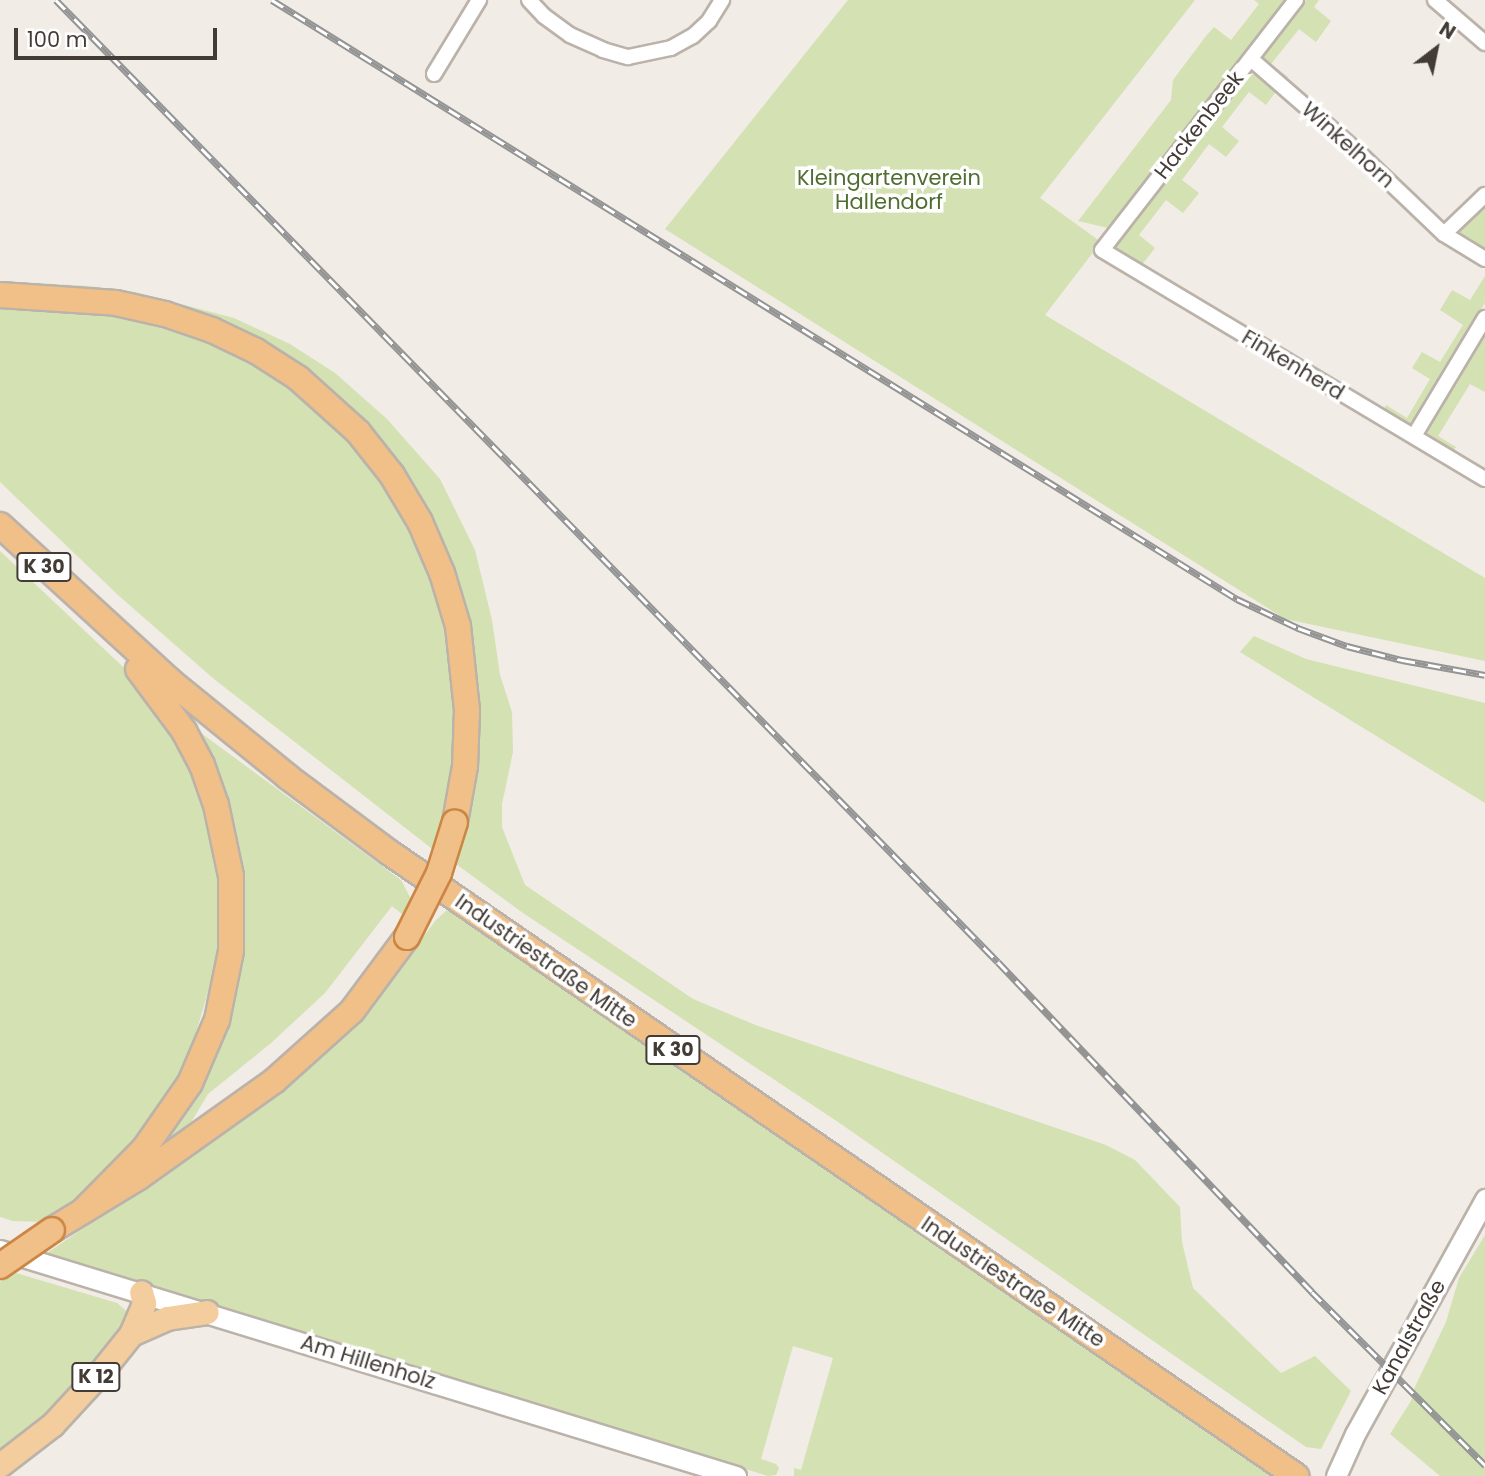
<!DOCTYPE html>
<html>
<head>
<meta charset="utf-8">
<style>
	body { margin:0 }
	#map { position:relative; width:1485px; height:1476px; overflow:hidden; background:#f1ece6; font-family:Poppins,sans-serif }
	div>[style] { position:absolute }
	[style*='--x'] { left:calc(var(--x)*1px); top:calc(var(--y)*1px); width:calc(var(--w)*1px); rotate:calc(var(--a)*1deg) }
	.green>* { inset:0; background:#d3e1b3 }
	.roads { filter:drop-shadow(2px 0 #bbb2a9) drop-shadow(-2px 0 #bbb2a9) drop-shadow(0 2px #bbb2a9) drop-shadow(0 -2px #bbb2a9) }
	.minor>* { height:14px; margin:-7px; padding:0 7px; transform-origin:7px; border-radius:7px; background:#fff }
	.tertiary>* { height:19px; margin:-9.5px; padding:0 9.5px; transform-origin:9.5px; border-radius:9.5px; background:#fff }
	.primary>* { height:23px; margin:-11.5px; padding:0 11.5px; transform-origin:11.5px; border-radius:11.5px; background:#f3cd9d }
	.trunk>* { height:24px; margin:-12px; padding:0 12px; transform-origin:12px; border-radius:12px; background:#f0c088 }
	.rail>* { height:7px; margin-top:-3.5px; transform-origin:0; background:repeating-linear-gradient(90deg,#fff 0 13px,#949494 0 26px); box-sizing:border-box; border-block:2px solid #949494 }
	.bridges { filter:drop-shadow(2px 0 #cb8645) drop-shadow(-2px 0 #cb8645) drop-shadow(0 2px #cb8645) drop-shadow(0 -2px #cb8645) }
	.trunk-bridge>* { height:24px; margin:-12px; padding:0 12px; transform-origin:12px; border-radius:12px; background:#f0c088 }
	span { translate:-50% -50%; white-space:nowrap; text-align:center; line-height:1.15; -webkit-text-stroke:7px #fff; paint-order:stroke }
	.shield-label span { padding:2px 5px; background:#fff; border:2px solid; border-radius:5px; -webkit-text-stroke-width:0 }
	.shield-label { font-size:19px; color:#433c36; font-weight:700 }
	.street-label { font-size:21px; color:#433c36 }
	.park-label { font-size:21px; color:#506d30 }
	.north { position:absolute; left:1401px; top:14px; width:70px; height:70px; -webkit-text-stroke:5px #fff; paint-order:stroke; rotate:32deg; font-size:19px; font-weight:700; line-height:28px; text-align:center; color:#433c36 }
	.north::after { content:''; display:block; margin:auto; width:24px; height:32px; background:#433c36; clip-path:polygon(50% 0,100% 100%,50% 72%,0 100%) }
	.scale { position:absolute; left:14px; top:28px; width:203px; height:32px; box-sizing:border-box; border:4px solid #433c36; border-top:0; padding-left:9px; font-size:21px; line-height:24px; white-space:nowrap; color:#433c36; -webkit-text-stroke:5px #fff; paint-order:stroke }
</style>
</head>
<body>
<div id="map">
	<div class="green">
		<div style="clip-path:polygon(848px 0,1195px 0,1040px 198px,1101px 242px,1045px 315px,1485px 578px,1485px 661px,1285px 619px,665px 229px)"></div>
		<div style="clip-path:polygon(1254px 0,1285px 0,1108px 228px,1078px 221px,1171px 100px,1173px 80px,1206px 36px,1214px 27px,1231px 40px,1259px 4px)"></div>
		<div style="clip-path:polygon(1306px 0,1319px 0,1314px 7px,1331px 21px,1316px 42px,1299px 29px,1271px 64px,1288px 77px,1281px 86px,1256px 64px)"></div>
		<div style="clip-path:polygon(1248px 74px,1261px 76px,1277px 90px,1266px 105px,1249px 92px,1222px 127px,1239px 141px,1226px 157px,1209px 144px,1182px 180px,1199px 193px,1183px 213px,1166px 200px,1139px 235px,1155px 248px,1137px 271px,1108px 254px)"></div>
		<div style="clip-path:polygon(1485px 195px,1485px 259px,1444px 234px)"></div>
		<div style="clip-path:polygon(1485px 276px,1485px 303px,1407px 432px,1380px 416px,1386px 405px,1407px 418px,1430px 379px,1412px 368px,1422px 352px,1440px 362px,1463px 325px,1440px 310px,1452px 290px,1470px 300px)"></div>
		<div style="clip-path:polygon(0 281px,89px 286px,135px 292px,234px 318px,290px 344px,335px 373px,387px 419px,440px 479px,475px 550px,492px 620px,500px 675px,512px 712px,513px 752px,502px 804px,502px 827px,525px 885px,693px 999px,758px 1026px,1106px 1145px,1135px 1160px,1180px 1207px,1182px 1242px,1193px 1288px,1281px 1373px,1315px 1356px,1351px 1391px,1321px 1449px,1306px 1447px,838px 1122px,523px 913px,452px 861px,472px 767px,425px 514px,266px 350px,0 287px)"></div>
		<div style="clip-path:polygon(0 307px,125px 316px,186px 331px,238px 353px,292px 387px,349px 438px,386px 485px,424px 554px,457px 663px,456px 779px,435px 851px,214px 679px,118px 595px,0 482px)"></div>
		<div style="clip-path:polygon(1485px 332px,1485px 392px,1470px 384px,1438px 436px,1456px 447px,1449px 457px,1420px 440px)"></div>
		<div style="clip-path:polygon(0 551px,137px 680px,172px 728px,199px 783px,219px 873px,221px 908px,216px 965px,190px 1053px,165px 1103px,147px 1129px,92px 1188px,46px 1222px,13px 1221px,0 1217px)"></div>
		<div style="clip-path:polygon(1254px 636px,1306px 659px,1485px 703px,1485px 803px,1240px 652px)"></div>
		<div style="clip-path:polygon(186px 722px,401px 880px,411px 899px,407px 918px,392px 906px,325px 993px,271px 1043px,208px 1094px,190px 1124px,135px 1171px,238px 964px)"></div>
		<div style="clip-path:polygon(447px 910px,800px 1147px,1276px 1476px,794px 1476px,794px 1468px,801px 1470px,833px 1358px,793px 1346px,761px 1459px,776px 1464px,779px 1468px,776px 1475px,768px 1476px,204px 1301px,43px 1256px,82px 1229px,81px 1224px,345px 1032px,377px 999px,436px 920px)"></div>
		<div style="clip-path:polygon(1485px 1235px,1485px 1476px,1440px 1476px,1390px 1434px,1411px 1401px,1414px 1389px,1446px 1322px,1459px 1278px)"></div>
		<div style="clip-path:polygon(16px 1273px,117px 1303px,130px 1314px,57px 1407px,0 1459px,0 1282px)"></div>
	</div>
	<div class="roads">
		<div class="minor">
			<div style="--x:529;--y:0;--w:22;--a:47"></div>
			<div style="--x:544;--y:16;--w:32;--a:36"></div>
			<div style="--x:570;--y:35;--w:36;--a:24"></div>
			<div style="--x:603;--y:50;--w:26;--a:16"></div>
			<div style="--x:628;--y:57;--w:44;--a:-11.8"></div>
			<div style="--x:671;--y:48;--w:25;--a:-29"></div>
			<div style="--x:693;--y:36;--w:22;--a:-43"></div>
			<div style="--x:709;--y:21;--w:25;--a:-58"></div>
			<div style="--x:1296;--y:0;--w:316;--a:127.8"></div>
			<div style="--x:1102;--y:250;--w:446;--a:30.9"></div>
			<div style="--x:1435;--y:0;--w:66;--a:40.7"></div>
			<div style="--x:1251;--y:59;--w:140;--a:41"></div>
			<div style="--x:1357;--y:151;--w:120;--a:43.7"></div>
			<div style="--x:1444;--y:234;--w:48;--a:31.4"></div>
			<div style="--x:434;--y:74;--w:87;--a:-58.7"></div>
			<div style="--x:1444;--y:234;--w:57;--a:-43.6"></div>
			<div style="--x:1414;--y:436;--w:138;--a:-59"></div>
		</div>
		<div class="tertiary">
			<div style="--x:0;--y:1250;--w:770;--a:17.07"></div>
			<div style="--x:1336;--y:1476;--w:46;--a:-65.7"></div>
			<div style="--x:1355;--y:1434;--w:269;--a:-61"></div>
		</div>
		<div class="primary">
			<div style="--x:131;--y:1334;--w:39;--a:-24"></div>
			<div style="--x:167;--y:1318;--w:40;--a:-8.5"></div>
			<div style="--x:0;--y:1465;--w:66;--a:-37.6"></div>
			<div style="--x:52;--y:1425;--w:69;--a:-47.3"></div>
			<div style="--x:99;--y:1374;--w:51;--a:-51.3"></div>
			<div style="--x:131;--y:1334;--w:34;--a:-67"></div>
			<div style="--x:144;--y:1303;--w:11;--a:-105"></div>
		</div>
		<div class="trunk">
			<div style="--x:0;--y:295;--w:116;--a:3.9"></div>
			<div style="--x:116;--y:303;--w:50;--a:12.7"></div>
			<div style="--x:165;--y:314;--w:50;--a:18.8"></div>
			<div style="--x:212;--y:330;--w:49;--a:25.5"></div>
			<div style="--x:256;--y:351;--w:50;--a:32.7"></div>
			<div style="--x:298;--y:378;--w:81;--a:42"></div>
			<div style="--x:358;--y:432;--w:55;--a:51.7"></div>
			<div style="--x:392;--y:475;--w:55;--a:59.2"></div>
			<div style="--x:420;--y:522;--w:56;--a:66.7"></div>
			<div style="--x:442;--y:573;--w:55;--a:73.2"></div>
			<div style="--x:458;--y:626;--w:84;--a:83.9"></div>
			<div style="--x:467;--y:710;--w:56;--a:92"></div>
			<div style="--x:465;--y:766;--w:57;--a:100.1"></div>
			<div style="--x:0;--y:525;--w:231;--a:42.5"></div>
			<div style="--x:170;--y:681;--w:152;--a:39.1"></div>
			<div style="--x:288;--y:777;--w:127;--a:36.7"></div>
			<div style="--x:390;--y:853;--w:1100;--a:34.51"></div>
			<div style="--x:84;--y:1210;--w:86;--a:-45.5"></div>
			<div style="--x:144;--y:1149;--w:80;--a:-55.1"></div>
			<div style="--x:190;--y:1083;--w:69;--a:-66.8"></div>
			<div style="--x:217;--y:1020;--w:70;--a:-78.5"></div>
			<div style="--x:231;--y:951;--w:75;--a:-90"></div>
			<div style="--x:231;--y:876;--w:73;--a:-101.9"></div>
			<div style="--x:216;--y:805;--w:42;--a:-109.3"></div>
			<div style="--x:202;--y:765;--w:38;--a:-118"></div>
			<div style="--x:184;--y:731;--w:77;--a:-126.6"></div>
			<div style="--x:52;--y:1230;--w:102;--a:-31.3"></div>
			<div style="--x:139;--y:1177;--w:166;--a:-35.4"></div>
			<div style="--x:274;--y:1081;--w:105;--a:-41.9"></div>
			<div style="--x:352;--y:1011;--w:92;--a:-53.4"></div>
		</div>
	</div>
	<div class="rail">
		<div style="--x:56;--y:0;--w:1346;--a:45.6"></div>
		<div style="--x:998;--y:962;--w:456;--a:46.4"></div>
		<div style="--x:1312;--y:1292;--w:245;--a:45"></div>
		<div style="--x:272;--y:0;--w:1136;--a:31.83"></div>
		<div style="--x:1237;--y:599;--w:68;--a:25.4"></div>
		<div style="--x:1298;--y:628;--w:52;--a:20.2"></div>
		<div style="--x:1347;--y:646;--w:57;--a:14.3"></div>
		<div style="--x:1402;--y:660;--w:84;--a:10.2"></div>
	</div>
	<div class="bridges">
		<div class="trunk-bridge">
			<div style="--x:407;--y:937;--w:72;--a:-63.4"></div>
			<div style="--x:439;--y:873;--w:53;--a:-72.6"></div>
			<div style="--x:0;--y:1266;--w:63;--a:-34.7"></div>
		</div>
	</div>
	<div class="shield-label">
		<span style="left:44px;top:567px">K 30</span>
		<span style="left:673px;top:1050px">K 30</span>
		<span style="left:96px;top:1377px">K 12</span>
	</div>
	<div class="street-label">
		<span style="left:1199px;top:125px;rotate:-52deg">Hackenbeek</span>
		<span style="left:1348px;top:145px;rotate:42deg">Winkelhorn</span>
		<span style="left:1293px;top:365px;rotate:31deg">Finkenherd</span>
		<span style="left:546px;top:961px;rotate:35deg">Industriestraße Mitte</span>
		<span style="left:1013px;top:1282px;rotate:34deg">Industriestraße Mitte</span>
		<span style="left:1409px;top:1337px;rotate:-61deg">Kanalstraße</span>
		<span style="left:368px;top:1362px;rotate:17deg">Am Hillenholz</span>
	</div>
	<div class="park-label">
		<span style="left:889px;top:190px">Kleingartenverein<br>Hallendorf</span>
	</div>
	<div class="north">N</div>
	<div class="scale">100 m</div>
</div>
</body>
</html>
